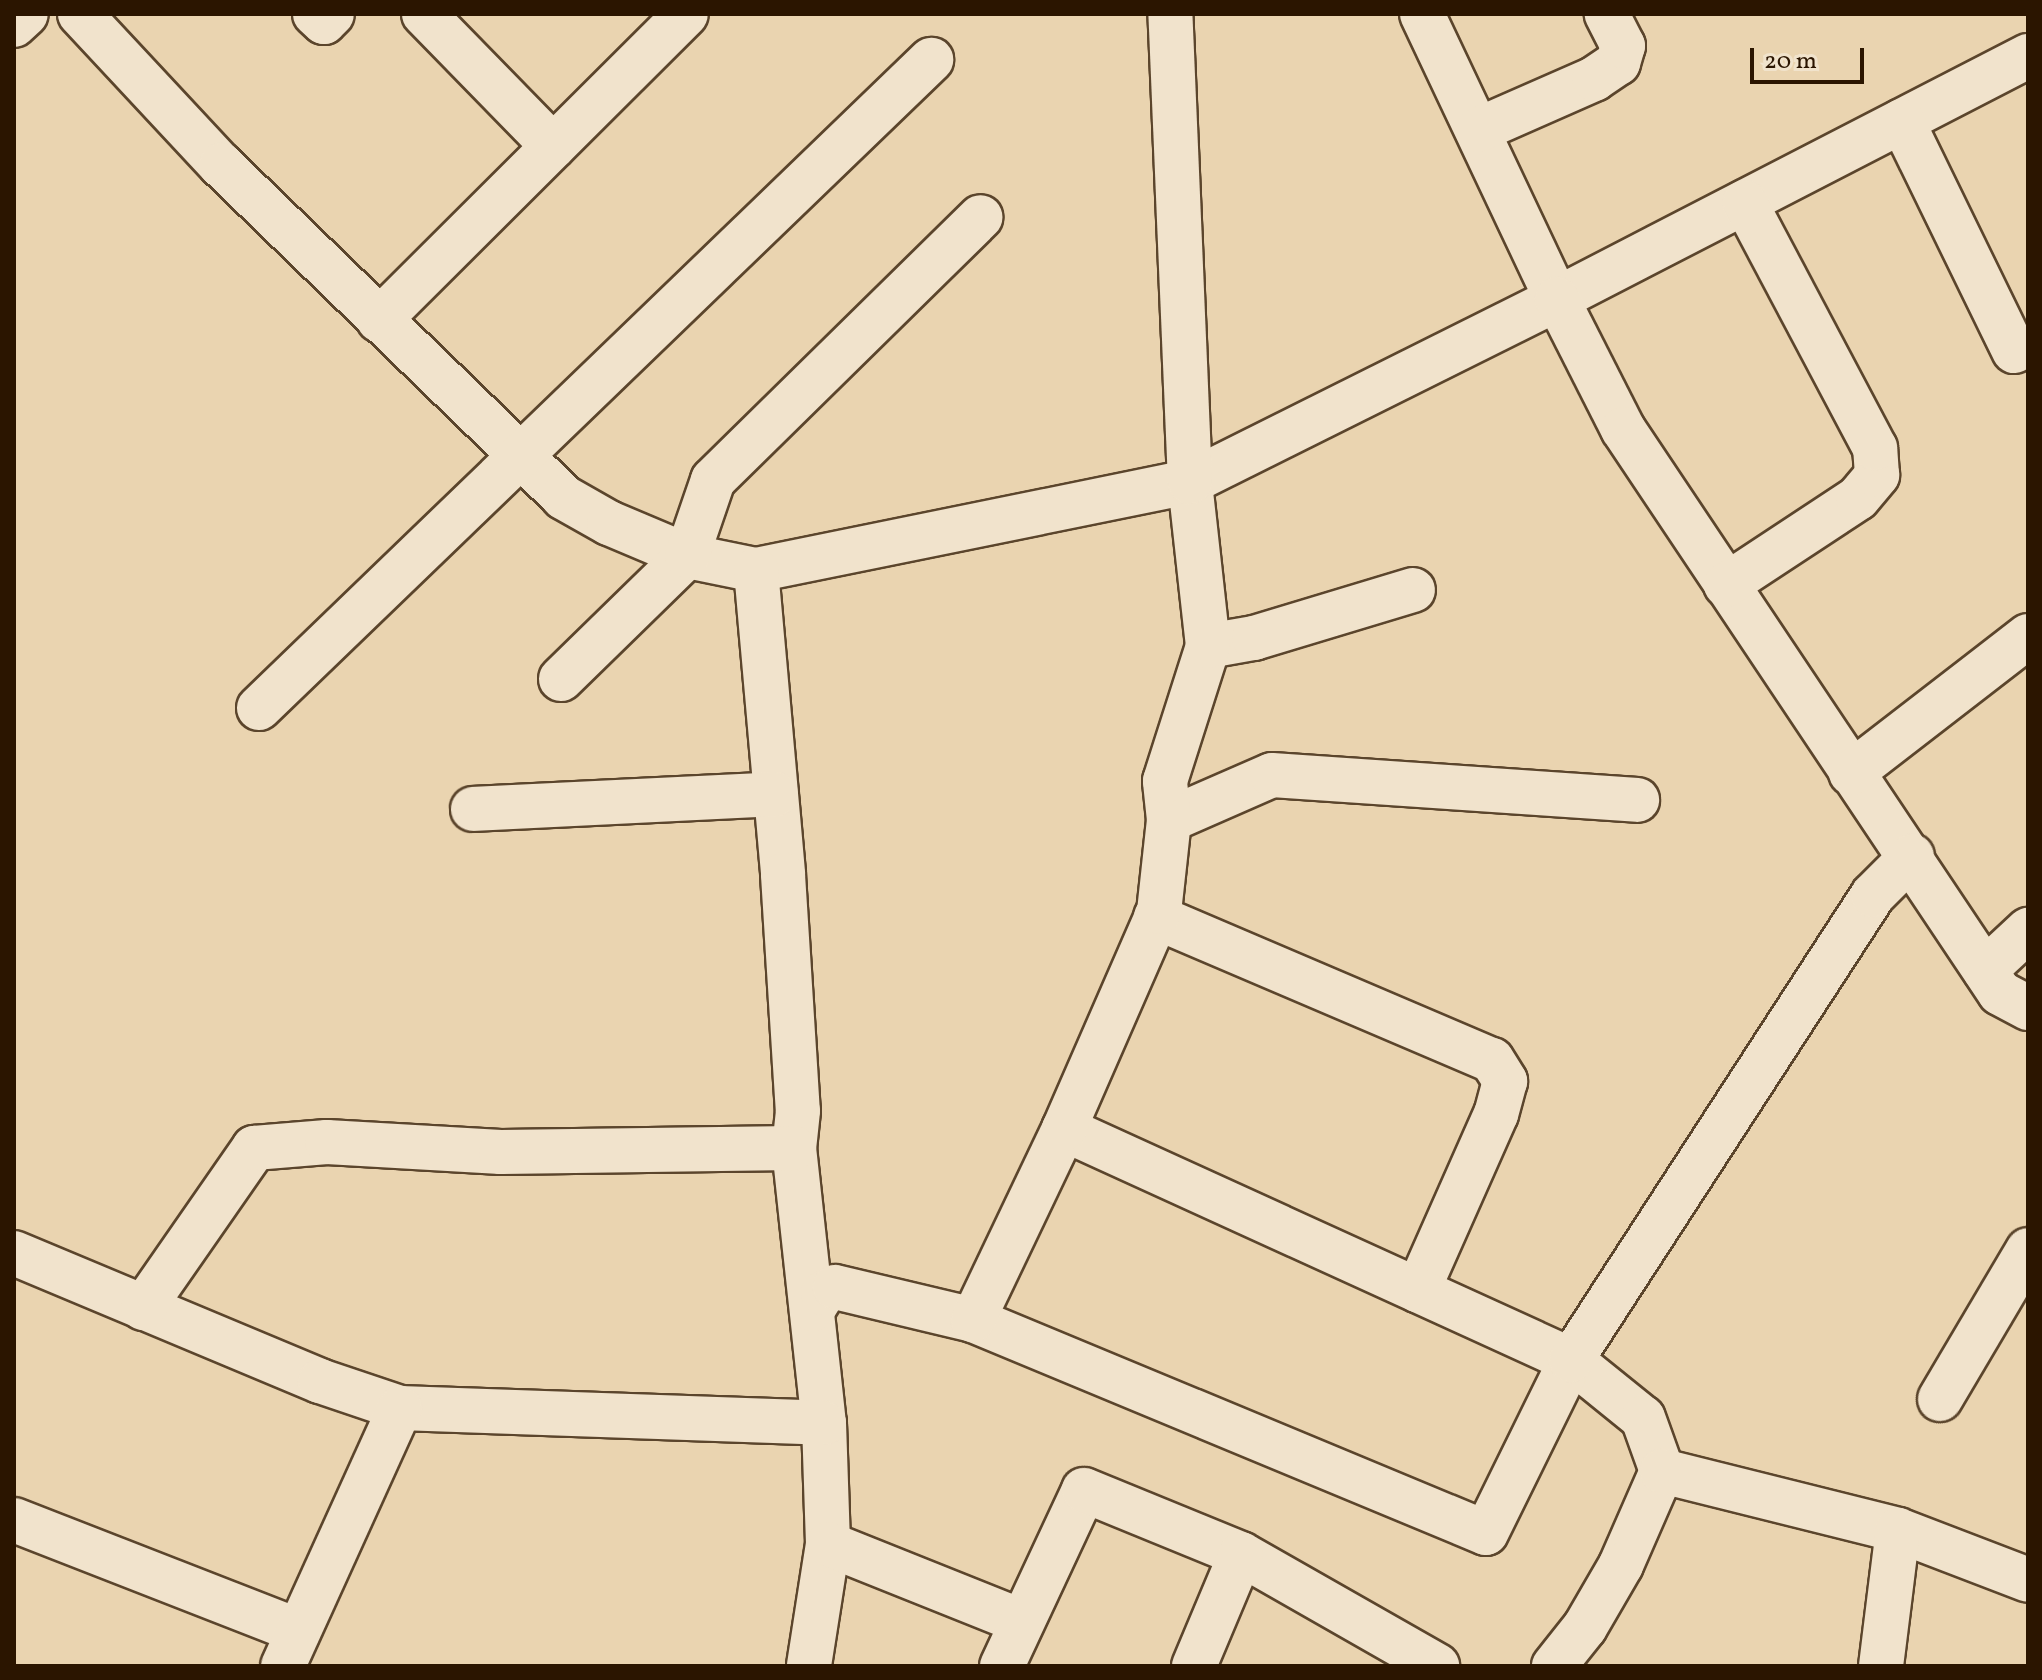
<!DOCTYPE html>
<html>
<head>
<meta charset="utf-8">
<style>
	body { margin:0 }
	#map { position:relative; width:2042px; height:1680px; overflow:hidden; background:#ead4b0; font-family:Vollkorn,serif }
	div>[style] { position:absolute }
	[style*='--x'] { left:calc(var(--x)*1px); top:calc(var(--y)*1px); width:calc(var(--w)*1px); rotate:calc(var(--a)*1deg) }
	.roads { filter:drop-shadow(2px 0 #5b452c) drop-shadow(-2px 0 #5b452c) drop-shadow(0 2px #5b452c) drop-shadow(0 -2px #5b452c) }
	.minor>* { height:44px; margin:-22px; padding:0 22px; transform-origin:22px; border-radius:22px; background:#f1e3cc }
	span { translate:-50% -50%; white-space:nowrap; text-align:center; line-height:1.15; -webkit-text-stroke:7px #f1e3cc; paint-order:stroke }
	.frame { position:absolute; inset:0; border:16px solid #2b1500; pointer-events:none }
	.scale { position:absolute; left:1750px; top:48px; width:114px; height:36px; box-sizing:border-box; border:4px solid #2b1500; border-top:0; padding-left:10px; font-size:24px; line-height:28px; white-space:nowrap; color:#2b1500; -webkit-text-stroke:6px #f1e3cc; paint-order:stroke }
</style>
</head>
<body>
<div id="map">
	<div class="roads">
		<div class="minor">
			<div style="--x:80;--y:14;--w:207;--a:47"></div>
			<div style="--x:221;--y:165;--w:477;--a:44.1"></div>
			<div style="--x:563;--y:497;--w:53;--a:29.5"></div>
			<div style="--x:609;--y:523;--w:85;--a:22.9"></div>
			<div style="--x:687;--y:556;--w:70;--a:11.5"></div>
			<div style="--x:756;--y:570;--w:443;--a:-11.5"></div>
			<div style="--x:1190;--y:482;--w:410;--a:-26.5"></div>
			<div style="--x:1557;--y:299;--w:530;--a:-27.29"></div>
			<div style="--x:315;--y:14;--w:12;--a:42"></div>
			<div style="--x:324;--y:22;--w:11;--a:-45"></div>
			<div style="--x:424;--y:14;--w:185;--a:45.7"></div>
			<div style="--x:1422;--y:14;--w:315;--a:64.7"></div>
			<div style="--x:1557;--y:299;--w:146;--a:63.1"></div>
			<div style="--x:1623;--y:429;--w:678;--a:56.24"></div>
			<div style="--x:2000;--y:993;--w:32;--a:28"></div>
			<div style="--x:14;--y:25;--w:16;--a:-43"></div>
			<div style="--x:1902;--y:121;--w:256;--a:64"></div>
			<div style="--x:1478;--y:130;--w:127;--a:-23.7"></div>
			<div style="--x:1594;--y:79;--w:29;--a:-34"></div>
			<div style="--x:1618;--y:63;--w:18;--a:-74"></div>
			<div style="--x:1623;--y:46;--w:36;--a:-117"></div>
			<div style="--x:379;--y:320;--w:433;--a:-44.9"></div>
			<div style="--x:756;--y:570;--w:306;--a:84.9"></div>
			<div style="--x:783;--y:875;--w:236;--a:86.4"></div>
			<div style="--x:798;--y:1111;--w:37;--a:96"></div>
			<div style="--x:794;--y:1148;--w:277;--a:83.8"></div>
			<div style="--x:824;--y:1423;--w:121;--a:88.1"></div>
			<div style="--x:828;--y:1544;--w:123;--a:98.9"></div>
			<div style="--x:1726;--y:585;--w:158;--a:-33.4"></div>
			<div style="--x:1858;--y:498;--w:30;--a:-50"></div>
			<div style="--x:1877;--y:475;--w:27;--a:-94"></div>
			<div style="--x:1875;--y:448;--w:278;--a:-117.9"></div>
			<div style="--x:1208;--y:646;--w:47;--a:-9.9"></div>
			<div style="--x:1254;--y:638;--w:166;--a:-16.8"></div>
			<div style="--x:561;--y:679;--w:176;--a:-44.3"></div>
			<div style="--x:687;--y:556;--w:80;--a:-71.1"></div>
			<div style="--x:713;--y:480;--w:375;--a:-44.5"></div>
			<div style="--x:259;--y:708;--w:934;--a:-43.96"></div>
			<div style="--x:1851;--y:773;--w:224;--a:-37.7"></div>
			<div style="--x:473;--y:809;--w:303;--a:-2.8"></div>
			<div style="--x:1169;--y:820;--w:112;--a:-23.6"></div>
			<div style="--x:1272;--y:775;--w:366;--a:3.9"></div>
			<div style="--x:1156;--y:917;--w:365;--a:23.1"></div>
			<div style="--x:1492;--y:1060;--w:25;--a:58"></div>
			<div style="--x:1505;--y:1081;--w:34;--a:105"></div>
			<div style="--x:1496;--y:1114;--w:193;--a:113.9"></div>
			<div style="--x:1985;--y:970;--w:59;--a:-42.9"></div>
			<div style="--x:1064;--y:1129;--w:557;--a:24.5"></div>
			<div style="--x:1571;--y:1360;--w:92;--a:38.9"></div>
			<div style="--x:1643;--y:1418;--w:56;--a:70.3"></div>
			<div style="--x:1662;--y:1471;--w:103;--a:113.6"></div>
			<div style="--x:1621;--y:1565;--w:72;--a:120.1"></div>
			<div style="--x:1585;--y:1627;--w:50;--a:128.5"></div>
			<div style="--x:14;--y:1253;--w:332;--a:22.7"></div>
			<div style="--x:320;--y:1381;--w:84;--a:18.6"></div>
			<div style="--x:400;--y:1408;--w:424;--a:2"></div>
			<div style="--x:143;--y:1308;--w:195;--a:-55.2"></div>
			<div style="--x:254;--y:1148;--w:73;--a:-4.7"></div>
			<div style="--x:327;--y:1142;--w:174;--a:3.3"></div>
			<div style="--x:501;--y:1152;--w:293;--a:-0.8"></div>
			<div style="--x:813;--y:1309;--w:19;--a:-58"></div>
			<div style="--x:823;--y:1293;--w:13;--a:-27"></div>
			<div style="--x:835;--y:1287;--w:142;--a:13.4"></div>
			<div style="--x:973;--y:1320;--w:555;--a:22.55"></div>
			<div style="--x:1486;--y:1533;--w:193;--a:-63.8"></div>
			<div style="--x:1571;--y:1360;--w:554;--a:-57"></div>
			<div style="--x:1873;--y:895;--w:55;--a:-45"></div>
			<div style="--x:973;--y:1320;--w:212;--a:-64.5"></div>
			<div style="--x:1064;--y:1129;--w:237;--a:-66.4"></div>
			<div style="--x:1159;--y:912;--w:93;--a:-83.8"></div>
			<div style="--x:1169;--y:820;--w:39;--a:-96"></div>
			<div style="--x:1165;--y:781;--w:142;--a:-72.3"></div>
			<div style="--x:1208;--y:646;--w:165;--a:-96.3"></div>
			<div style="--x:1190;--y:482;--w:468;--a:-92.4"></div>
			<div style="--x:1940;--y:1399;--w:173;--a:-59.4"></div>
			<div style="--x:1662;--y:1471;--w:243;--a:14"></div>
			<div style="--x:1898;--y:1530;--w:139;--a:21"></div>
			<div style="--x:14;--y:1520;--w:305;--a:21.3"></div>
			<div style="--x:828;--y:1544;--w:208;--a:21.8"></div>
			<div style="--x:283;--y:1666;--w:283;--a:-65.6"></div>
			<div style="--x:1002;--y:1666;--w:194;--a:-65"></div>
			<div style="--x:1084;--y:1490;--w:170;--a:22.2"></div>
			<div style="--x:1241;--y:1554;--w:226;--a:29.7"></div>
			<div style="--x:1194;--y:1666;--w:121;--a:-67.2"></div>
			<div style="--x:1881;--y:1666;--w:137;--a:-82.9"></div>
		</div>
	</div>
	<div class="frame"></div>
	<div class="scale">20 m</div>
</div>
</body>
</html>
